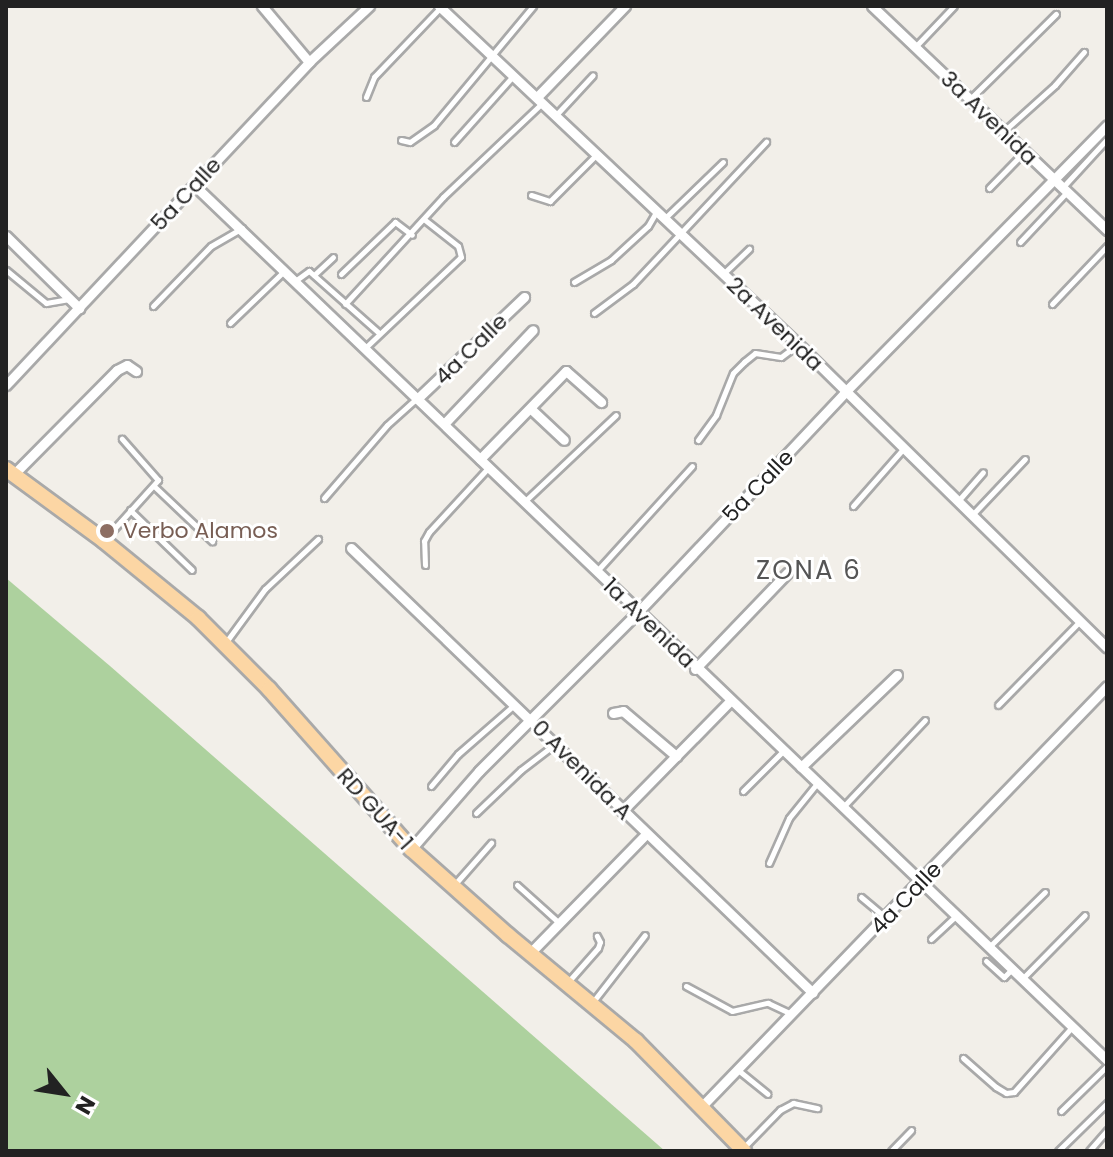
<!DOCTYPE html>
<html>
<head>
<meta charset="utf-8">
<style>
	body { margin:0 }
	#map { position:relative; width:1113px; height:1157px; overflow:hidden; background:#f2efe9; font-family:Poppins,sans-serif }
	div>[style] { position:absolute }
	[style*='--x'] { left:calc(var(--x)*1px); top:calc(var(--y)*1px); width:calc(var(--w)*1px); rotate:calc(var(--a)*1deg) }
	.forest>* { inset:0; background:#add19e }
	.roads { filter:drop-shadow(2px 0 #a9a9a9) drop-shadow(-2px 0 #a9a9a9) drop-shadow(0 2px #a9a9a9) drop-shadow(0 -2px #a9a9a9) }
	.lane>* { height:5px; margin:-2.5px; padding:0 2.5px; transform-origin:2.5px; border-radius:2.5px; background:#fff }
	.street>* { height:9px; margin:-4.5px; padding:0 4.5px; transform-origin:4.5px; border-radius:4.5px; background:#fff }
	.primary>* { height:14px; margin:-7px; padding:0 7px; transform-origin:7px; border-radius:7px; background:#fcd6a4 }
	.dots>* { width:22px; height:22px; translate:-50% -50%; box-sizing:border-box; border:4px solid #fff; border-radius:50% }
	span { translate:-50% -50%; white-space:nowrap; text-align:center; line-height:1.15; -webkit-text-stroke:6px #fff; paint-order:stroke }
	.street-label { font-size:22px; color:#222 }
	.education-label { font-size:22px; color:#785e54 }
	.left { translate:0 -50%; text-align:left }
	.quarter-label { font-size:26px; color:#555; letter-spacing:2px }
	.frame { position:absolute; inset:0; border:8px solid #222; pointer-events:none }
	.north { position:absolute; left:24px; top:1053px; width:80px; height:80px; -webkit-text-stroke:6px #fff; paint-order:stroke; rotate:120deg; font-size:22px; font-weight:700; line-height:32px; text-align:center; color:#222 }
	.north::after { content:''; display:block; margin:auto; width:28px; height:36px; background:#222; clip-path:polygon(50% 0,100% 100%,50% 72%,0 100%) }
</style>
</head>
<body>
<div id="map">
	<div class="forest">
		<div style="clip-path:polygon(6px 578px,110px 666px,665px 1151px,6px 1151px)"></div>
	</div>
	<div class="roads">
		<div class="lane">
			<div style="--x:916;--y:46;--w:55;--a:-46.5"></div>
			<div style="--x:366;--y:97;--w:22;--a:-68"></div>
			<div style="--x:374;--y:77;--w:97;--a:-46.3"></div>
			<div style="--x:970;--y:99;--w:121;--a:-44.7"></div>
			<div style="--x:556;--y:115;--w:54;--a:-47.2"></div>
			<div style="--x:1004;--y:131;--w:69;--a:-42"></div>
			<div style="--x:1055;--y:85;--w:44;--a:-48.7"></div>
			<div style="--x:401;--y:140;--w:9;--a:13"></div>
			<div style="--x:410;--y:142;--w:29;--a:-35"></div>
			<div style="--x:434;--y:125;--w:155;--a:-50.2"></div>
			<div style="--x:454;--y:142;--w:89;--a:-48.2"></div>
			<div style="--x:989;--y:188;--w:50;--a:-45.8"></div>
			<div style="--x:1062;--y:188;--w:67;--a:-47.4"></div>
			<div style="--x:531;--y:195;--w:20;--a:18"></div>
			<div style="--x:550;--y:201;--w:65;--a:-45"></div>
			<div style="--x:664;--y:219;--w:82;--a:-44"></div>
			<div style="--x:1020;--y:242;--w:67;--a:-46.8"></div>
			<div style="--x:6;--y:270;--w:52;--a:39.5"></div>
			<div style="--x:46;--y:303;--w:22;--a:-10"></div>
			<div style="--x:724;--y:273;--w:35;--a:-44"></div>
			<div style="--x:341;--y:274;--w:75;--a:-43.9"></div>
			<div style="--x:395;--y:222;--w:21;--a:37"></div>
			<div style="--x:314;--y:275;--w:26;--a:-43"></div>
			<div style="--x:295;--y:281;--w:17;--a:-36"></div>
			<div style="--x:309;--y:271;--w:94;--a:41.5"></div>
			<div style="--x:574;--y:282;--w:43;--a:-30.7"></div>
			<div style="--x:611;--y:260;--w:50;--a:-42.6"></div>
			<div style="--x:648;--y:226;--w:16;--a:-60"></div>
			<div style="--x:345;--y:304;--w:145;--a:-47.5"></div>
			<div style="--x:443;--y:197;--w:137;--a:-43.5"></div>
			<div style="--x:1052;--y:304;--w:80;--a:-46.5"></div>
			<div style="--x:153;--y:306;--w:83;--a:-46"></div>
			<div style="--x:211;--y:246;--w:36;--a:-30"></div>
			<div style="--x:594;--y:313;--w:49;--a:-36.6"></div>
			<div style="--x:633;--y:284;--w:195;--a:-46.9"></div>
			<div style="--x:230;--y:323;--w:74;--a:-43.9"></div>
			<div style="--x:365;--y:348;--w:132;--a:-43.5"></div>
			<div style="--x:461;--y:257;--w:11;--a:-105"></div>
			<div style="--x:458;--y:246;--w:42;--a:-141.8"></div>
			<div style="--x:698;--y:440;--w:31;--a:-54"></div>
			<div style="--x:716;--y:415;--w:45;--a:-68"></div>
			<div style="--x:733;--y:373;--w:16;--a:-45"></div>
			<div style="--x:744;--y:362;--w:14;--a:-39"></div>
			<div style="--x:755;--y:353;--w:26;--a:9"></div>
			<div style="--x:781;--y:357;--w:20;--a:-37"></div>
			<div style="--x:155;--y:487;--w:79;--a:43.5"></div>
			<div style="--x:324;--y:498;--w:96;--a:-49.2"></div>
			<div style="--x:387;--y:425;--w:39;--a:-42"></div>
			<div style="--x:525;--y:501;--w:125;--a:-43.4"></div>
			<div style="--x:958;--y:501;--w:38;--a:-49"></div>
			<div style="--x:853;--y:506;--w:76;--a:-48.7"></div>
			<div style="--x:130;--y:510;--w:86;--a:44.1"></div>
			<div style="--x:972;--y:515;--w:77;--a:-46.6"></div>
			<div style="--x:104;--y:540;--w:81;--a:-48"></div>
			<div style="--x:158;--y:480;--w:55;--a:-131.3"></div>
			<div style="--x:425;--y:565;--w:24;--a:-92"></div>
			<div style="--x:424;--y:541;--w:10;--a:-61"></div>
			<div style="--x:429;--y:532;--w:87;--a:-47.3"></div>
			<div style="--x:596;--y:572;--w:143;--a:-47.8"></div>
			<div style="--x:226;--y:642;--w:66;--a:-53.7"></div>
			<div style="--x:265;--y:589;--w:73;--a:-43.3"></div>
			<div style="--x:998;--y:705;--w:116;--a:-45.7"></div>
			<div style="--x:431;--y:786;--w:42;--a:-49.8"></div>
			<div style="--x:458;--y:754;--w:74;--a:-41.2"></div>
			<div style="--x:743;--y:791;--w:57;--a:-45"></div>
			<div style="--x:844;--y:806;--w:118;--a:-46.7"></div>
			<div style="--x:476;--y:813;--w:62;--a:-43.7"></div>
			<div style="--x:521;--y:770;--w:43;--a:-37.4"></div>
			<div style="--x:769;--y:863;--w:49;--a:-66"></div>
			<div style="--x:789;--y:818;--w:46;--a:-51.1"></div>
			<div style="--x:455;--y:884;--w:55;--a:-48.7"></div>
			<div style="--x:517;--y:885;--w:57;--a:42.1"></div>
			<div style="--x:861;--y:897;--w:31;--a:40"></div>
			<div style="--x:931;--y:939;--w:35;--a:-43"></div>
			<div style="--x:990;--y:946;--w:77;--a:-44.5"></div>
			<div style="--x:986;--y:961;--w:24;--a:42"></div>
			<div style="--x:1004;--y:977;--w:11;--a:-45"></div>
			<div style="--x:1023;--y:978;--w:88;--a:-45.5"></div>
			<div style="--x:568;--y:982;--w:45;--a:-48.6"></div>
			<div style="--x:598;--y:948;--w:6;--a:-72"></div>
			<div style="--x:600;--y:942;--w:7;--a:-117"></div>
			<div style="--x:686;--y:986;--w:52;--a:28.5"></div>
			<div style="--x:732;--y:1011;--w:37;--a:-13"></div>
			<div style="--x:768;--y:1003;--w:26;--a:25"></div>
			<div style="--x:592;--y:1003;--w:86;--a:-52.1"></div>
			<div style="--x:963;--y:1058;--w:44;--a:41.3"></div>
			<div style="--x:996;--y:1087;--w:12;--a:31"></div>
			<div style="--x:1006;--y:1093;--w:8;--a:-7"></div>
			<div style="--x:1014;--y:1092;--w:87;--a:-48.3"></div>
			<div style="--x:738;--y:1070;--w:38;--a:39"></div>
			<div style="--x:1061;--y:1111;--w:64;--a:-44.4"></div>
			<div style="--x:744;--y:1147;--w:52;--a:-45.8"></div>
			<div style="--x:780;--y:1110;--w:15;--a:-28"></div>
			<div style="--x:793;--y:1103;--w:25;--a:12"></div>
			<div style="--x:891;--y:1151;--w:29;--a:-46"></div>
			<div style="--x:1058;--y:1151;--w:69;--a:-44.4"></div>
			<div style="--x:1089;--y:1151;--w:28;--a:-49"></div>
		</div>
		<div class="street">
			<div style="--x:262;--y:6;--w:73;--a:50"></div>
			<div style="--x:439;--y:6;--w:493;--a:43.3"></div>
			<div style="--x:798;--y:344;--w:433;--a:44.5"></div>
			<div style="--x:872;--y:6;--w:325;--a:43.6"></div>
			<div style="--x:537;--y:97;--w:127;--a:-46"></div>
			<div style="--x:194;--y:185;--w:1265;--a:43.78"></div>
			<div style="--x:6;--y:236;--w:103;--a:44.6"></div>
			<div style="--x:6;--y:385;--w:443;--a:-46.8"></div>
			<div style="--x:309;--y:62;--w:82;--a:-43"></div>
			<div style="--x:417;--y:399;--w:148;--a:-43.6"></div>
			<div style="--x:531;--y:409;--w:45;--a:43.2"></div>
			<div style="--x:444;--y:424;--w:129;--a:-46.6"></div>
			<div style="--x:480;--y:459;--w:123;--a:-45.7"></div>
			<div style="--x:566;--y:371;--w:47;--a:41.5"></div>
			<div style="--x:14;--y:474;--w:146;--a:-45.3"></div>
			<div style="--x:117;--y:370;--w:11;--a:-27"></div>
			<div style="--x:127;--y:365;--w:11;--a:34"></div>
			<div style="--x:351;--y:548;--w:641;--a:43.93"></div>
			<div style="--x:695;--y:669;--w:133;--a:-46.2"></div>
			<div style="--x:613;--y:713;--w:10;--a:-11"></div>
			<div style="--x:623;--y:711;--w:70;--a:40.3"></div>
			<div style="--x:801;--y:767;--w:133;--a:-43.8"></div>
			<div style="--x:622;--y:811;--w:154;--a:-45.5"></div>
			<div style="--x:411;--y:849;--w:103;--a:-48.9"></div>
			<div style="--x:479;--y:771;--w:225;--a:-45"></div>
			<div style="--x:638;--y:612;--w:302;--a:-46.7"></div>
			<div style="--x:845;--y:392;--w:374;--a:-45.5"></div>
			<div style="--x:530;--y:953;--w:166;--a:-45.7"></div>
			<div style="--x:702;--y:1106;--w:583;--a:-46.04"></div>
		</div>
		<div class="primary">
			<div style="--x:6;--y:469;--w:122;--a:36.3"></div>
			<div style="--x:104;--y:541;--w:122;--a:39.3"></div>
			<div style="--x:198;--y:618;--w:100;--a:45"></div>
			<div style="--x:269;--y:689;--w:214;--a:48.4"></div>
			<div style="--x:411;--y:849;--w:130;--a:41.6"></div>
			<div style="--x:508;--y:935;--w:166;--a:39.6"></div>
			<div style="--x:636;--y:1041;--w:154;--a:45.5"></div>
		</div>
	</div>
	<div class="dots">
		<div style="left:107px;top:531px;background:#8d6e63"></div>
	</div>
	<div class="street-label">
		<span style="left:989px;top:118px;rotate:44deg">3a Avenida</span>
		<span style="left:186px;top:194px;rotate:-47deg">5a Calle</span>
		<span style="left:775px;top:324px;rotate:44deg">2a Avenida</span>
		<span style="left:471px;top:349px;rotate:-44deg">4a Calle</span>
		<span style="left:758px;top:486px;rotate:-46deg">5a Calle</span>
		<span style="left:649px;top:623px;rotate:44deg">1a Avenida</span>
		<span style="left:582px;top:770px;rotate:45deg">0 Avenida A</span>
		<span style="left:375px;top:809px;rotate:48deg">RD GUA-1</span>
		<span style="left:906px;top:898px;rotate:-46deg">4a Calle</span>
	</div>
	<div class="education-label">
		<span class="left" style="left:123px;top:531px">Verbo Alamos</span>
	</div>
	<div class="quarter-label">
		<span style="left:809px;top:571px">ZONA 6</span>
	</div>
	<div class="frame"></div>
	<div class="north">N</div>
</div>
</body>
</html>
